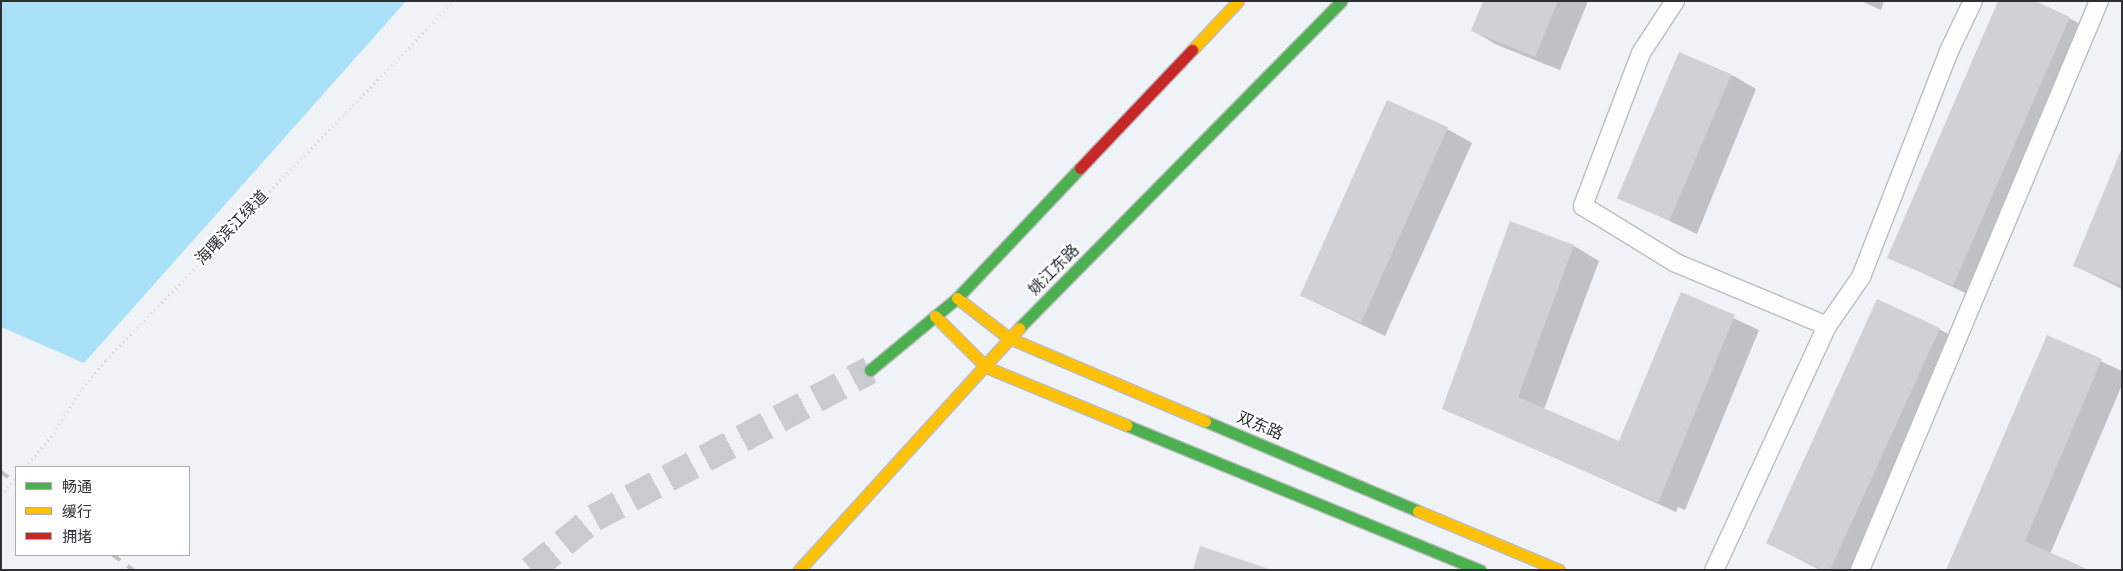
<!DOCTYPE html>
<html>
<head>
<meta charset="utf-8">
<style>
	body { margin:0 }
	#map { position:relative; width:2123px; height:571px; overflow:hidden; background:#eff2f6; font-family:Rubik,"Noto Sans SC",sans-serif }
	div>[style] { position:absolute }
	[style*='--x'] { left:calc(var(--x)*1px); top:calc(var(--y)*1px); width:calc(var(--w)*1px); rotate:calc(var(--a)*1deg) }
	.water>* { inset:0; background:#a8e1f8 }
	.shadow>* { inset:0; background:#0003 }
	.building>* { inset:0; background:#cfd1d4; transform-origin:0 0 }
	.secondary-tunnel>* { height:28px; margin-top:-14px; transform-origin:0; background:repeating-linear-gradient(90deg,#c8cbcf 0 28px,transparent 0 42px) }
	.path>* { height:3px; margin-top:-1.5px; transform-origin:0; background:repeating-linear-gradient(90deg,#d6d8d9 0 1px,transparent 0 5px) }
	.roads { filter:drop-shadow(1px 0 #bbbdc0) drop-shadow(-1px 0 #bbbdc0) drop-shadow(0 1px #bbbdc0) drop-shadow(0 -1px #bbbdc0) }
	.lane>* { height:18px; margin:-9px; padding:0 9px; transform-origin:9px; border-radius:9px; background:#fdfdfe }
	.fast>* { height:11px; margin:-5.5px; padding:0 5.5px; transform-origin:5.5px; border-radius:5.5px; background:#4caf50 }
	.slow>* { height:11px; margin:-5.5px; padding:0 5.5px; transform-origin:5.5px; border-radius:5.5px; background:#ffc107 }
	.jam>* { height:11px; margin:-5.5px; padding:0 5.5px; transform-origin:5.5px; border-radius:5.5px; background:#c62828 }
	.rail>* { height:4px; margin-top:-2px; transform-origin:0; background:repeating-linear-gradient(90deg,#c2c2c3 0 9px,transparent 0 18px) }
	span { translate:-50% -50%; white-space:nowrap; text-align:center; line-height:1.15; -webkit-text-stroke:4px #fff; paint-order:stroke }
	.street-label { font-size:16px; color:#2d2f32 }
	.frame { position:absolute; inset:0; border:2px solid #2d2f32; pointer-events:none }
	.legend { position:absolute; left:15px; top:466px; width:175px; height:90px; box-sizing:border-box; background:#fff; border:1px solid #abacad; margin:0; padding:6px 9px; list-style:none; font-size:15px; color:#2d2f32 }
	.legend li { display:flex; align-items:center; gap:10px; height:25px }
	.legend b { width:25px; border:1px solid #abacad }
</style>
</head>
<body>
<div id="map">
	<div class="water">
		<div style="clip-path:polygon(1px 1px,406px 1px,84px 363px,1px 327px)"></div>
	</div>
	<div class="shadow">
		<div style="clip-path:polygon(1485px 1px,1588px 1px,1560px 70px,1497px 45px,1473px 31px)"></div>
		<div style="clip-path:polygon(1861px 1px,1884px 1px,1881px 10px)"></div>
		<div style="clip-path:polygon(2069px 18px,2094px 32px,1978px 299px,1889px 257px)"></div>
		<div style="clip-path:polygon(1732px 75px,1756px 89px,1697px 234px,1621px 198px)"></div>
		<div style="clip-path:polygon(1447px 129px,1472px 143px,1385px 336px,1300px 295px)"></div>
		<div style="clip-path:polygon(2122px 151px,2122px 289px,2075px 266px)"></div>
		<div style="clip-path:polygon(1511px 223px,1574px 246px,1599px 261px,1544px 409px,1619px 442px,1681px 294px,1759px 330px,1685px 510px,1678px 507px,1676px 512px,1444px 408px)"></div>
		<div style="clip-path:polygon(1939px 329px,1964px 343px,1861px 570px,1820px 570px,1767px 543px)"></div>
		<div style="clip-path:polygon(2047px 337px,2122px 371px,2122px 385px,2050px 554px,1948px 570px)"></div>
	</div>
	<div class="building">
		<div style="clip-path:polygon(1483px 1px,1558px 1px,1535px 57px,1471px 31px)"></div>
		<div style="clip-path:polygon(1998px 1px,2035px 1px,2070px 17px,1953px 286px,1887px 258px)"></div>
		<div style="left:1679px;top:52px;width:57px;height:159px;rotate:23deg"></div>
		<div style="left:1387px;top:100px;width:67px;height:214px;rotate:24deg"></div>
		<div style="clip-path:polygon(2122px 148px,2122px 286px,2073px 266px)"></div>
		<div style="clip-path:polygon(1510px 221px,1574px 245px,1518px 397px,1619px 441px,1681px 292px,1735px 315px,1658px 503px,1442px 409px)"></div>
		<div style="clip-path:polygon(1877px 299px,1940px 328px,1830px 570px,1823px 570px,1766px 543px)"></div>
		<div style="clip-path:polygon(2047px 335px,2102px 359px,2025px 541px,2089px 570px,1946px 570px)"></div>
		<div style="clip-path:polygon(1200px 546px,1269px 569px,1269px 570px,1193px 570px)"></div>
	</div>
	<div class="secondary-tunnel">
		<div style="--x:531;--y:570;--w:82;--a:-39.5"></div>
		<div style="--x:594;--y:518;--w:313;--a:-28.2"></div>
	</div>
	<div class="path">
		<div style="--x:25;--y:467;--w:45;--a:-49.5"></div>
		<div style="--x:54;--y:433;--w:53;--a:-58.1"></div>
		<div style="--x:82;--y:388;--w:37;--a:-49"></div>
		<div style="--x:106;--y:360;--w:500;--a:-45.9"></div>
		<div style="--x:1;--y:495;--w:23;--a:-50"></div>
	</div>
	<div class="roads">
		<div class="lane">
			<div style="--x:1675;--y:1;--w:62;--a:123.2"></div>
			<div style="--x:1641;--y:53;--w:164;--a:110.8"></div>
			<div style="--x:1583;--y:206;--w:109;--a:31.5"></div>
			<div style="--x:1676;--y:263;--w:164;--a:22.6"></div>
			<div style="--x:1827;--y:326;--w:269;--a:114.8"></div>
			<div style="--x:1827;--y:326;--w:60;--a:-55.2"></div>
			<div style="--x:1861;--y:277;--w:243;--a:-68.7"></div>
			<div style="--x:1949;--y:51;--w:55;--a:-64.4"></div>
			<div style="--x:1860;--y:570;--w:617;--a:-67.22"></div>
		</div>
		<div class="fast">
			<div style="--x:1019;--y:328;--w:459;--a:-45.4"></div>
			<div style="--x:870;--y:370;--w:113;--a:-39.6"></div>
			<div style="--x:957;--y:298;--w:179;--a:-46.6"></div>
			<div style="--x:1205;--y:421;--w:231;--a:22.9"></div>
			<div style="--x:1126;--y:425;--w:383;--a:22.3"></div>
		</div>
		<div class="slow">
			<div style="--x:1192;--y:50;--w:67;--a:-46.8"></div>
			<div style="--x:957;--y:298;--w:66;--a:37.6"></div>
			<div style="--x:1009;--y:338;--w:213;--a:23"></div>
			<div style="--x:935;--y:316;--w:72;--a:45"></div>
			<div style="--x:986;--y:367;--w:152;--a:22.5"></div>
			<div style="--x:1418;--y:511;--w:153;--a:22.7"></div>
			<div style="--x:799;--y:570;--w:327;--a:-47.7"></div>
		</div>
		<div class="jam">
			<div style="--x:1080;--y:168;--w:163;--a:-46.5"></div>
		</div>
	</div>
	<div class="rail">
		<div style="--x:1;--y:472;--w:19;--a:36"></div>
		<div style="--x:113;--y:555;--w:25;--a:37"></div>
	</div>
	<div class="street-label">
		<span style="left:232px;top:228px;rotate:-46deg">海曙滨江绿道</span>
		<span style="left:1054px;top:270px;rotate:-45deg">姚江东路</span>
		<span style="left:1260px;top:426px;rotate:23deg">双东路</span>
	</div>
	<div class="frame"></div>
	<ul class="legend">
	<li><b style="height:6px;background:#4caf50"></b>畅通</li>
	<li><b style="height:6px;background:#ffc107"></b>缓行</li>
	<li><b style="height:6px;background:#c62828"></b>拥堵</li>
	</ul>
</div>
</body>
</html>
